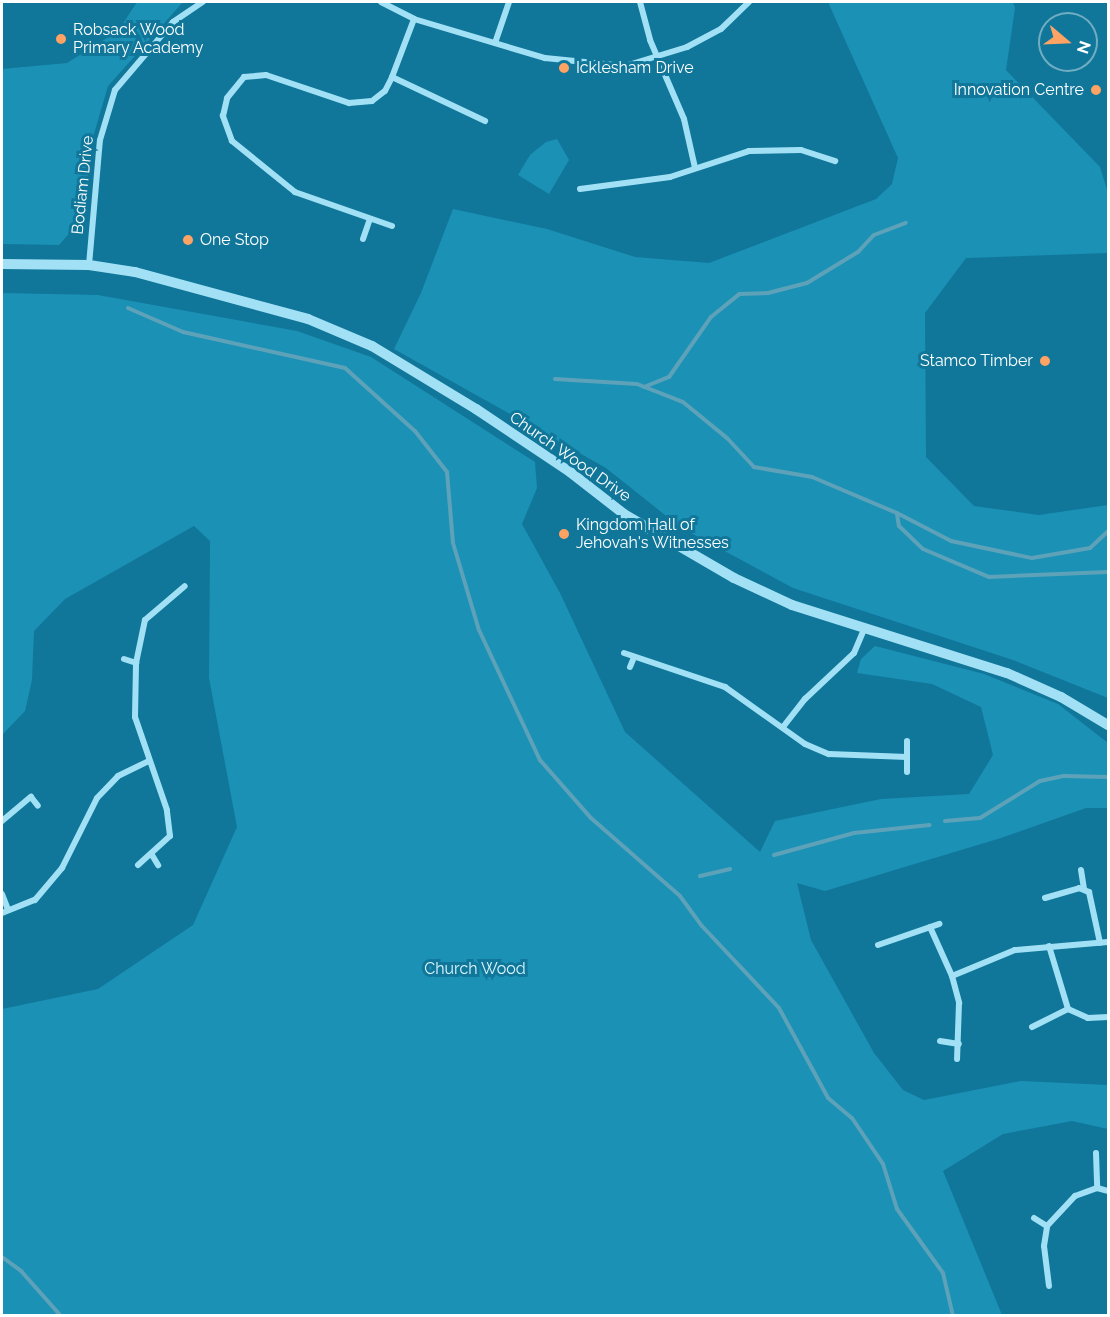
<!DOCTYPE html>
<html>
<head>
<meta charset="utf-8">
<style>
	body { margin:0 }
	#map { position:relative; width:1110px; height:1317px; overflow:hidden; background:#10779a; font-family:Raleway,sans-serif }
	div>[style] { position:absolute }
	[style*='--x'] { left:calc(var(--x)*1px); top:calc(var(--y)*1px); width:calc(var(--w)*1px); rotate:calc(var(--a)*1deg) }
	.green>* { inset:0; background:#1b91b5 }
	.stream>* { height:4px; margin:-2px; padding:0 2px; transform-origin:2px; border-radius:2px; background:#5da2b9 }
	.minor>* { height:6px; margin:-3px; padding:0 3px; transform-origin:3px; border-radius:3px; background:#a2e1f5 }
	.tertiary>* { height:10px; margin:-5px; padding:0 5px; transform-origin:5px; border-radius:5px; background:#a2e1f5 }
	.dots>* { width:16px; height:16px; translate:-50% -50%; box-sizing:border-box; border:3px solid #10779a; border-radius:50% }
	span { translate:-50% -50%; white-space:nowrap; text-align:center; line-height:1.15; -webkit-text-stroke:6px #10779a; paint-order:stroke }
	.poi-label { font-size:16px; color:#fff }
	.left { translate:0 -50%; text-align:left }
	.right { translate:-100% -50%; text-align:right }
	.street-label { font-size:16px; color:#fff }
	.park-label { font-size:16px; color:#daf6fe }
	.frame { position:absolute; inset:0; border:3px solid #fff; pointer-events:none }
	.north { position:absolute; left:1038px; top:12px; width:60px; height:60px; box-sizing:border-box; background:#10779a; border:2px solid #70adc2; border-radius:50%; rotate:109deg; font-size:16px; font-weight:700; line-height:24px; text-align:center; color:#fff }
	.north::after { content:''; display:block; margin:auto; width:21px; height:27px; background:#ffa365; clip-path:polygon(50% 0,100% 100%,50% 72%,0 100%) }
</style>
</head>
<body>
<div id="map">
	<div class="green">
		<div style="clip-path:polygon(137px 2px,183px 2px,108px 86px,91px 144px,86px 196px,75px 227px,59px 245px,2px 244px,2px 69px,67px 63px,118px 31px)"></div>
		<div style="clip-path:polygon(828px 2px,1013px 2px,1015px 8px,1006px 70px,1100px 167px,1108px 193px,1108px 253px,966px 258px,925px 313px,926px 457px,974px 506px,1039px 515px,1108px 505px,1108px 698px,1013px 660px,793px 588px,680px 527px,606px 468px,394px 349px,421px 293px,453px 209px,547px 229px,635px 257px,709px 263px,876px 199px,892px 184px,898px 158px)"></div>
		<div style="clip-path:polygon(557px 139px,569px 160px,549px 194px,518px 175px,530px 155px,546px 142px)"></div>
		<div style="clip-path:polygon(2px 293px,98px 295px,297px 331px,371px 357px,535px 462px,537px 488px,522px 524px,560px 593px,625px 732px,760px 852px,775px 821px,881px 799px,969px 794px,993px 755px,981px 707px,932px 684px,857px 673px,861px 659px,875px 646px,984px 674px,1058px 704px,1108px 743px,1108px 808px,1086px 808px,1001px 838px,825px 891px,797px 883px,811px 940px,874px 1053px,903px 1090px,924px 1100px,1021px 1081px,1108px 1085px,1108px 1129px,1072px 1121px,1003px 1134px,943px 1171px,1002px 1315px,2px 1315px,2px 1009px,98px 989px,193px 925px,237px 827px,209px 678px,210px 541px,194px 526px,65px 599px,34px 631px,32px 680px,25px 711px,2px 735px)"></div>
	</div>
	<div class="stream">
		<div style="--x:128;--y:308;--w:60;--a:23.6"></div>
		<div style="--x:183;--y:332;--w:166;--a:12.5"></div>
		<div style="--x:345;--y:368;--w:94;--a:42"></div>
		<div style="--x:415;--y:431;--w:52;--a:52"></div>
		<div style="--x:447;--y:472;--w:71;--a:85.2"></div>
		<div style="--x:453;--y:543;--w:91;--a:73.4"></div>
		<div style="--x:479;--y:630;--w:144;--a:64.9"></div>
		<div style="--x:540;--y:760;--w:77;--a:48.7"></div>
		<div style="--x:591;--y:818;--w:118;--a:41.2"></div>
		<div style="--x:680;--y:896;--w:37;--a:54"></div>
		<div style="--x:702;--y:926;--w:112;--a:46.8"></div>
		<div style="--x:779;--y:1008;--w:102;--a:61.4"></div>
		<div style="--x:828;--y:1098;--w:31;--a:40"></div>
		<div style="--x:852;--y:1118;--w:55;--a:56"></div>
		<div style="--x:883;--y:1164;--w:47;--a:72.7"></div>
		<div style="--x:897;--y:1209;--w:79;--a:54.3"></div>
		<div style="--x:943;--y:1273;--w:44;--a:76.9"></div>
		<div style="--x:555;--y:379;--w:82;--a:3.5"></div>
		<div style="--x:637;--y:384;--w:49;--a:21.4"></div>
		<div style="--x:683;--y:402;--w:57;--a:39.3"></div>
		<div style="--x:727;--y:438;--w:40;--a:47"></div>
		<div style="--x:754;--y:467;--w:59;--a:9.8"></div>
		<div style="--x:812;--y:477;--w:92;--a:23"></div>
		<div style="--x:897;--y:513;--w:61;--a:27.4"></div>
		<div style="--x:951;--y:541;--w:83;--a:11.9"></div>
		<div style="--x:1032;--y:558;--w:59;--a:-9.8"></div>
		<div style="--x:1090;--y:548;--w:25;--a:-43"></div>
		<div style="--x:644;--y:387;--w:27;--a:-22"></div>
		<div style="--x:669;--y:377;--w:73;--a:-55"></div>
		<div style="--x:711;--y:317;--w:36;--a:-39"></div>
		<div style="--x:739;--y:294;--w:29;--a:-2"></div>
		<div style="--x:768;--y:293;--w:40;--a:-14.4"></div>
		<div style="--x:807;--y:283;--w:60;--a:-31.3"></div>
		<div style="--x:858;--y:252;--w:23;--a:-47"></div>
		<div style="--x:874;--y:235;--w:34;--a:-21"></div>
		<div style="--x:897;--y:514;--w:12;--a:81"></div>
		<div style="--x:899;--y:526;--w:33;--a:44"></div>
		<div style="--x:923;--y:549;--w:72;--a:23"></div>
		<div style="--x:989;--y:577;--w:119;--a:-2.4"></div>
		<div style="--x:945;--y:821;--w:35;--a:-5"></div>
		<div style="--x:980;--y:818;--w:70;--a:-31.7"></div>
		<div style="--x:1040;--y:781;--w:25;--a:-12"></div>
		<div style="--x:1064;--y:776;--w:44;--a:1.3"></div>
		<div style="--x:774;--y:855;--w:83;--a:-15.4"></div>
		<div style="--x:854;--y:833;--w:76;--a:-6"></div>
		<div style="--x:700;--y:876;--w:31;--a:-13"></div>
		<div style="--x:2;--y:1257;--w:24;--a:36"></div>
		<div style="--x:21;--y:1271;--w:60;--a:48.4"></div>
	</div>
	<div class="minor">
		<div style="--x:381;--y:2;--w:37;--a:27"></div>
		<div style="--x:414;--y:19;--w:137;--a:16.6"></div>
		<div style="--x:545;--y:58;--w:80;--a:5.7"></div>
		<div style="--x:625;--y:66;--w:65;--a:-17"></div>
		<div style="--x:687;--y:47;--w:38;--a:-28"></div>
		<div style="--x:721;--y:29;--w:39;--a:-44"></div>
		<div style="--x:640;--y:2;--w:39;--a:75"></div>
		<div style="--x:650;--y:40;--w:86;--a:66.7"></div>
		<div style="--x:684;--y:119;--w:50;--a:77.3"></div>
		<div style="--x:495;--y:43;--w:43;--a:-71.1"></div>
		<div style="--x:392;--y:77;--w:103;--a:25.3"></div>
		<div style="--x:580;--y:189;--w:91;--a:-7.6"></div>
		<div style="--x:670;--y:177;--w:83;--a:-18.2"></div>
		<div style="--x:749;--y:151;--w:52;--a:-1.1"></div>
		<div style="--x:801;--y:150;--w:36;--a:18"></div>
		<div style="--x:392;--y:226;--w:103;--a:-160.7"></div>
		<div style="--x:295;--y:192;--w:81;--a:-141"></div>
		<div style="--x:232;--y:141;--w:27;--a:-110"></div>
		<div style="--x:223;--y:116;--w:18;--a:-77"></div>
		<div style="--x:227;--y:98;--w:27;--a:-51"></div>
		<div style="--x:244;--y:77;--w:22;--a:-5"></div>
		<div style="--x:266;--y:75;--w:88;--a:18.6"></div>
		<div style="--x:349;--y:103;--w:23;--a:-5"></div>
		<div style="--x:372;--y:101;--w:16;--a:-38"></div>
		<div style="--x:385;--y:91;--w:16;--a:-63"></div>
		<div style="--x:392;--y:77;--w:62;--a:-69.2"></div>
		<div style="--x:363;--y:239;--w:21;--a:-71"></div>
		<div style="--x:89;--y:265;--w:125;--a:-85"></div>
		<div style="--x:100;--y:140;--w:52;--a:-73.3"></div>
		<div style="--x:115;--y:90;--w:89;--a:-49.5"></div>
		<div style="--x:173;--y:22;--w:36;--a:-34"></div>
		<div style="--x:624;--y:653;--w:107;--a:18.6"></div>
		<div style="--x:725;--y:687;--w:98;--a:35.5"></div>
		<div style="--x:805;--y:744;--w:26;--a:23"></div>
		<div style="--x:829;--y:754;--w:78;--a:2.2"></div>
		<div style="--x:124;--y:659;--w:13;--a:18"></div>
		<div style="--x:630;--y:667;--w:11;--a:-68"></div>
		<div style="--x:783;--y:727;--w:36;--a:-52"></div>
		<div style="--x:805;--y:699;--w:67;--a:-43.2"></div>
		<div style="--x:854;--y:653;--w:25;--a:-67"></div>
		<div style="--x:907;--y:772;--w:31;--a:-90"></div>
		<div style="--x:2;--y:821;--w:38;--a:-40"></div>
		<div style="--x:31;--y:797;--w:11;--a:52"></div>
		<div style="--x:152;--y:855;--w:12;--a:59"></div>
		<div style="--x:138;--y:865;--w:43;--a:-42.2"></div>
		<div style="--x:170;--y:836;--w:26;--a:-97"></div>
		<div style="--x:167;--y:810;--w:98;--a:-109"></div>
		<div style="--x:135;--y:717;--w:54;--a:-88.9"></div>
		<div style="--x:136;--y:663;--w:44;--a:-78.2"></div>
		<div style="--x:145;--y:620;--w:52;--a:-40.4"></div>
		<div style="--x:1081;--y:870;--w:19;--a:81"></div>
		<div style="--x:2;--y:894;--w:17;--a:69"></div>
		<div style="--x:1045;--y:898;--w:35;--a:-16"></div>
		<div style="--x:1079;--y:888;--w:11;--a:22"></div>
		<div style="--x:1089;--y:892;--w:52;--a:77.8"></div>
		<div style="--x:2;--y:913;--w:35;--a:-22"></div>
		<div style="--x:35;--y:900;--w:42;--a:-49.8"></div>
		<div style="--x:62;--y:868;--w:78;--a:-63.4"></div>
		<div style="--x:97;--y:798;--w:30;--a:-46"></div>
		<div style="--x:118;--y:776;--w:34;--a:-26"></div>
		<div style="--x:930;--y:927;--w:54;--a:65.8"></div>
		<div style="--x:952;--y:976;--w:28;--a:75"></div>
		<div style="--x:959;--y:1003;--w:56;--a:92"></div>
		<div style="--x:878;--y:945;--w:65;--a:-19"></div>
		<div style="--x:1049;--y:946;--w:66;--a:73.2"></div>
		<div style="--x:1068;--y:1009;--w:22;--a:24"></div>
		<div style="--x:1088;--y:1018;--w:20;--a:-3"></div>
		<div style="--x:952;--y:976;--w:68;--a:-22.4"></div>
		<div style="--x:1015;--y:950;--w:93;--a:-4.9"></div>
		<div style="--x:1032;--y:1027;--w:40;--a:-26.6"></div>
		<div style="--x:940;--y:1041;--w:19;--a:9"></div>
		<div style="--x:1096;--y:1153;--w:35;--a:88"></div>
		<div style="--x:1034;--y:1218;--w:15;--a:32"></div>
		<div style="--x:1049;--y:1286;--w:40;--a:-97.1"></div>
		<div style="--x:1044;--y:1246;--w:20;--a:-81"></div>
		<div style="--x:1047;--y:1226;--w:41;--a:-47"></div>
		<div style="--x:1075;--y:1196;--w:23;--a:-20"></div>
		<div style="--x:1097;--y:1188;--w:11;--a:15"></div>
	</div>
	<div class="tertiary">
		<div style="--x:2;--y:264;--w:87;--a:0.7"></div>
		<div style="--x:89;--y:265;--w:47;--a:8.7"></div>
		<div style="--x:135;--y:272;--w:179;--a:15.2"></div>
		<div style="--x:308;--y:319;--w:69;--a:22.9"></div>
		<div style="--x:372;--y:346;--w:122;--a:31.2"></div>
		<div style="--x:476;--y:409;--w:113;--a:33.8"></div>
		<div style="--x:570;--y:472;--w:68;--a:37.9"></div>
		<div style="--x:624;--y:514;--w:127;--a:30.2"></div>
		<div style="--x:734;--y:578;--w:64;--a:25"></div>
		<div style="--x:792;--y:605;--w:225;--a:17.6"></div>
		<div style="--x:1007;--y:673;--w:59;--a:24"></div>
		<div style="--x:1061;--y:697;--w:55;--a:30.8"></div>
	</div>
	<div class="dots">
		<div style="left:61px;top:39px;background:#ffa365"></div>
		<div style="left:564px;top:68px;background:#ffa365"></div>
		<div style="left:1096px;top:90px;background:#ffa365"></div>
		<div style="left:188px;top:240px;background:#ffa365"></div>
		<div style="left:1045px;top:361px;background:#ffa365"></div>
		<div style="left:564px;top:534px;background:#ffa365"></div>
	</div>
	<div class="poi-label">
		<span class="left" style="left:73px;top:39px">Robsack Wood<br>Primary Academy</span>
		<span class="left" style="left:576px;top:68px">Icklesham Drive</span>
		<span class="right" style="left:1084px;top:90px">Innovation Centre</span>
		<span class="left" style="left:200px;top:240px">One Stop</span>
		<span class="right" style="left:1033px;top:361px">Stamco Timber</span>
		<span class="left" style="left:576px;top:534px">Kingdom Hall of<br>Jehovah's Witnesses</span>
	</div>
	<div class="street-label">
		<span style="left:83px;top:185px;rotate:-84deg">Bodiam Drive</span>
		<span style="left:570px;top:457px;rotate:35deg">Church Wood Drive</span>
	</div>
	<div class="park-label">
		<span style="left:475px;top:969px">Church Wood</span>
	</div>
	<div class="frame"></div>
	<div class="north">N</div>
</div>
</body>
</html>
